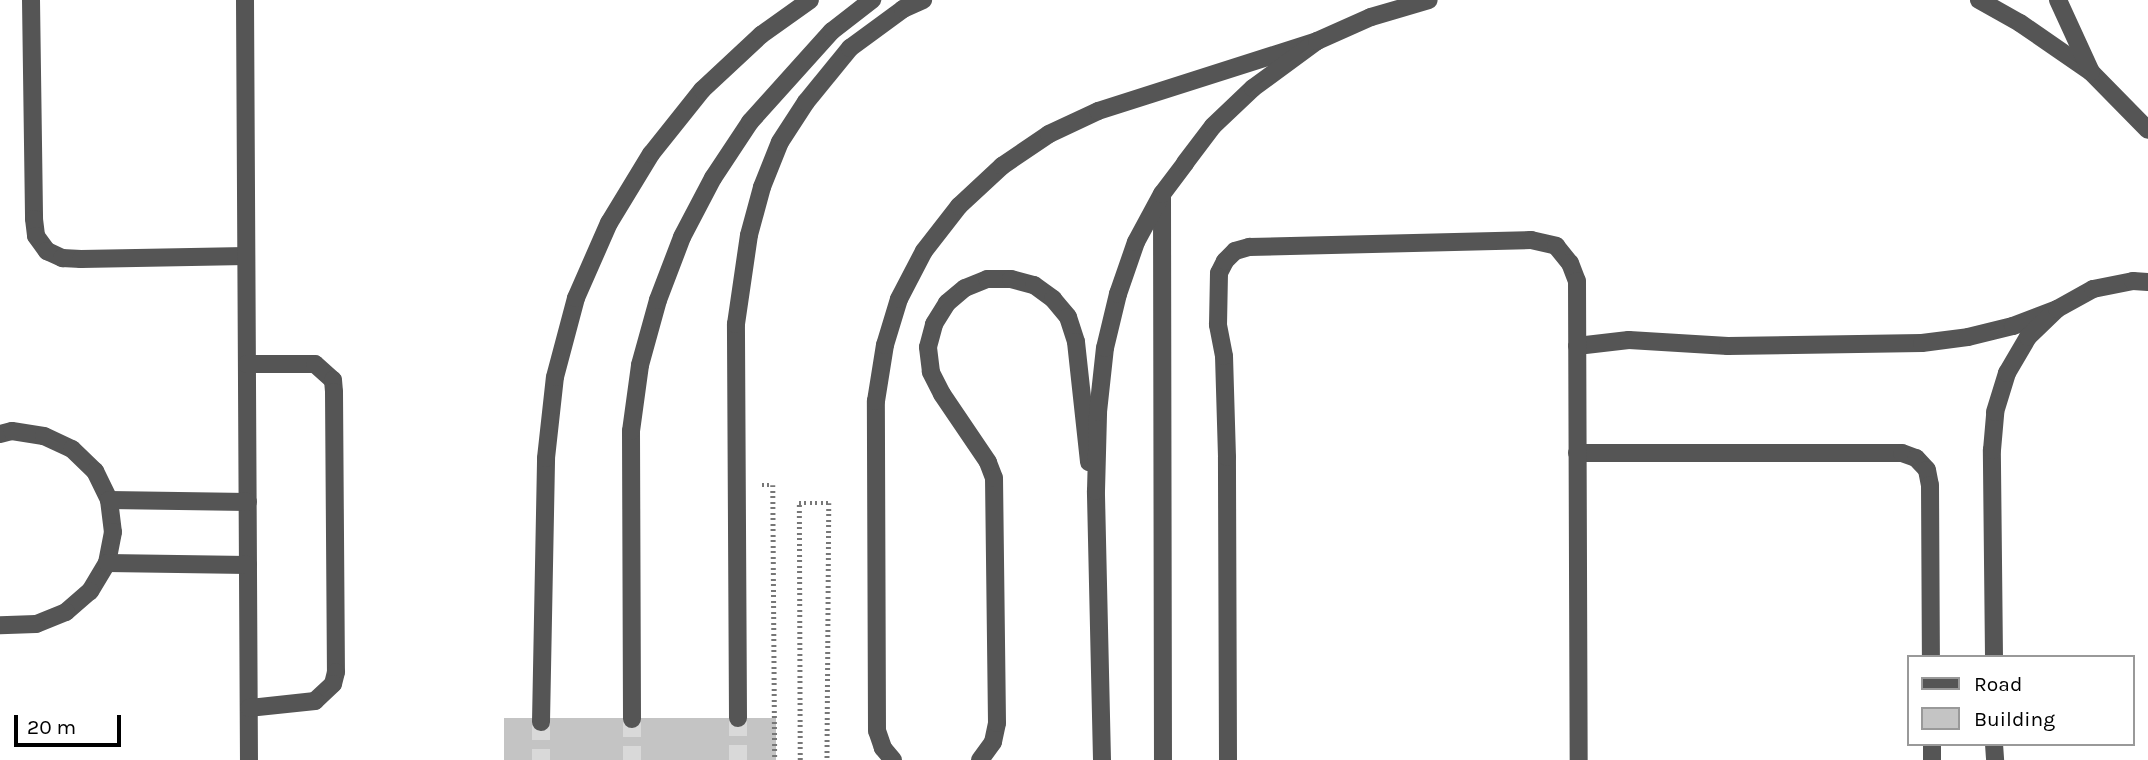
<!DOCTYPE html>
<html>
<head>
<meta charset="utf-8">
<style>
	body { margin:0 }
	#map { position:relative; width:2148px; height:760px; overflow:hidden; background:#fff; font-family:Karla,sans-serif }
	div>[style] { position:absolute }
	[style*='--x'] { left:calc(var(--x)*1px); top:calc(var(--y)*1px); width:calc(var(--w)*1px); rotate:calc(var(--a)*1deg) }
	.building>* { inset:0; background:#c4c4c4; transform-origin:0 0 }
	.minor-tunnel>* { height:18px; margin-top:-9px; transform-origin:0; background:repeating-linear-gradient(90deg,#d9d9d9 0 18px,transparent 0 27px) }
	.path>* { height:4.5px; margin-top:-2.25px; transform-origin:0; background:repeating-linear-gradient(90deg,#777 0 2px,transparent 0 5.5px) }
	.minor>* { height:18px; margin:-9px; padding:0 9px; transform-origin:9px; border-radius:9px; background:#555 }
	span { translate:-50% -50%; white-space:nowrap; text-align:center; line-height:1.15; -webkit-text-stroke:5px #fff; paint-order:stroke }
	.legend { position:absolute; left:1907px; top:655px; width:228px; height:91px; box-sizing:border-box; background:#fff; border:2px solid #999; margin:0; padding:9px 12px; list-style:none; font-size:21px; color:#000 }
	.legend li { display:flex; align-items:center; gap:14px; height:35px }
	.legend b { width:35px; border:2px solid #999 }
	.scale { position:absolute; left:14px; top:715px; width:107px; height:32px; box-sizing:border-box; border:4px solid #000; border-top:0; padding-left:9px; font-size:21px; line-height:24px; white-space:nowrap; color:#000; -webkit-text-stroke:5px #fff; paint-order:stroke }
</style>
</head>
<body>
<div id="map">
	<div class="building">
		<div style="left:776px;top:718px;width:42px;height:272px;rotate:90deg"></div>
	</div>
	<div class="minor-tunnel">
		<div style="--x:738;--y:718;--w:42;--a:90"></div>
		<div style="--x:632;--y:719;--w:41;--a:90"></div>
		<div style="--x:541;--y:722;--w:38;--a:90"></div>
	</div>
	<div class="path">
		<div style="--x:762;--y:485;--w:11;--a:0"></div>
		<div style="--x:773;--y:485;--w:275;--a:89.6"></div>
		<div style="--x:800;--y:760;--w:257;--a:-90.2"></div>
		<div style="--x:799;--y:503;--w:30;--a:0"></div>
		<div style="--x:829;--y:503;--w:257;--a:90.4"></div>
	</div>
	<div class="minor">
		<div style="--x:31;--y:0;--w:219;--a:89.2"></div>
		<div style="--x:34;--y:219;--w:17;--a:83"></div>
		<div style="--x:36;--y:236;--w:19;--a:54"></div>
		<div style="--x:47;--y:251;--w:17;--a:25"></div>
		<div style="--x:62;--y:258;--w:19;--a:3"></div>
		<div style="--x:81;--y:259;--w:165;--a:-1"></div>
		<div style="--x:245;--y:0;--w:760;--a:89.7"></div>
		<div style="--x:1979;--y:0;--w:47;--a:29.3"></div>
		<div style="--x:2020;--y:23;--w:86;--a:34.6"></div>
		<div style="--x:2091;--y:72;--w:81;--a:45.5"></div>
		<div style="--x:2058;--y:0;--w:79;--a:65.4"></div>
		<div style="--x:1162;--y:197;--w:563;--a:89.9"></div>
		<div style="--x:1577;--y:346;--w:52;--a:-6.6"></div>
		<div style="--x:1629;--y:340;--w:99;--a:3.5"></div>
		<div style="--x:1728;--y:346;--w:194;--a:-0.9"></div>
		<div style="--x:1922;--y:343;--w:46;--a:-7.4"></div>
		<div style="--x:1968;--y:337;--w:46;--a:-13.7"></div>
		<div style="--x:2013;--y:326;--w:47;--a:-21.1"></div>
		<div style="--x:247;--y:364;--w:68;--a:0"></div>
		<div style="--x:315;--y:364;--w:24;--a:42"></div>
		<div style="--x:333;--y:380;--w:12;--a:85"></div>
		<div style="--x:334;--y:392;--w:280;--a:89.6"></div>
		<div style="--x:336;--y:672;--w:12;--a:104"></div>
		<div style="--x:333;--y:684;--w:25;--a:137"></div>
		<div style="--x:315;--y:701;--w:66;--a:173.9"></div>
		<div style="--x:0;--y:434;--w:12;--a:-14"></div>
		<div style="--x:12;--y:431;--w:32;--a:9"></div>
		<div style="--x:44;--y:436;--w:31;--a:25"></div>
		<div style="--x:72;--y:449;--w:32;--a:44"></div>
		<div style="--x:95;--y:471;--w:32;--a:64"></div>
		<div style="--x:109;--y:500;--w:32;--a:83"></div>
		<div style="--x:113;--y:532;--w:32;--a:101"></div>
		<div style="--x:107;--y:563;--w:33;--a:121"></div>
		<div style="--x:90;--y:591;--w:32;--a:139"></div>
		<div style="--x:66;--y:612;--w:32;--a:158"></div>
		<div style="--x:36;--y:624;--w:36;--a:178"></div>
		<div style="--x:1577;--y:453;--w:325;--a:0"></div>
		<div style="--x:1902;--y:453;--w:15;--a:20"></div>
		<div style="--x:1916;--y:458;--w:16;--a:47"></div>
		<div style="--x:1927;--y:470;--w:15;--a:79"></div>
		<div style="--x:1930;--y:485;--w:172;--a:89.7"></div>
		<div style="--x:109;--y:500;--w:139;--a:0.8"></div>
		<div style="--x:107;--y:563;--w:141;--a:0.8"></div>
		<div style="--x:1994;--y:657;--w:207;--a:-90.6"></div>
		<div style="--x:1992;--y:450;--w:38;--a:-85"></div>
		<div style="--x:1995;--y:412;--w:41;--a:-72.9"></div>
		<div style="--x:2007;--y:373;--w:42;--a:-59.7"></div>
		<div style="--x:2028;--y:337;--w:40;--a:-44"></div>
		<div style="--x:2057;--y:309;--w:41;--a:-29.1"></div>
		<div style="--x:2093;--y:289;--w:41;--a:-11.3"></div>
		<div style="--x:2133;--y:281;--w:15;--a:4"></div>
		<div style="--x:738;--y:718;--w:394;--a:-90.3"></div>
		<div style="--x:736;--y:324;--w:90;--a:-81.7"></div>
		<div style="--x:749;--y:235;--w:50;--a:-74.8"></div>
		<div style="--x:762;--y:187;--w:48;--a:-68.2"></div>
		<div style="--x:780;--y:142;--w:48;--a:-57"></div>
		<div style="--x:806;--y:102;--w:70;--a:-50.8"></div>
		<div style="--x:850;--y:48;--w:66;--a:-36.3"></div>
		<div style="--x:903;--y:9;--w:22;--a:-24"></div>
		<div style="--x:632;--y:719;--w:288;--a:-90.2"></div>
		<div style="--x:631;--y:431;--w:67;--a:-82.2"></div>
		<div style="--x:640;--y:365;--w:67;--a:-74.5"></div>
		<div style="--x:658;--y:300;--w:67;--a:-69.1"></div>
		<div style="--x:682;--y:237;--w:67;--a:-62.3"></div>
		<div style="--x:713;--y:178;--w:67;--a:-56.5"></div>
		<div style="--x:750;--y:122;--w:122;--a:-48"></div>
		<div style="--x:832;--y:31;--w:51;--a:-37.8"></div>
		<div style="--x:541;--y:722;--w:264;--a:-88.9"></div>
		<div style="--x:546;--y:458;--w:81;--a:-83.7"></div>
		<div style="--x:555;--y:377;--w:82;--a:-75.1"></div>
		<div style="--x:576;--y:298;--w:82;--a:-66.3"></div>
		<div style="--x:609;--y:223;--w:81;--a:-58.7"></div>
		<div style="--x:651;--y:154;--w:82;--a:-51.4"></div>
		<div style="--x:702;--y:90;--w:81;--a:-43"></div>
		<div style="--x:761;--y:35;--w:60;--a:-35.5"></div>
		<div style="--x:1932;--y:744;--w:16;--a:90"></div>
		<div style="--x:1994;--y:744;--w:16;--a:86"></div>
		<div style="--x:893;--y:760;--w:16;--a:-130"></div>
		<div style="--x:883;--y:748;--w:18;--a:-109"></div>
		<div style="--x:877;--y:731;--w:330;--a:-90.2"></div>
		<div style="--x:876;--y:401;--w:57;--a:-80.9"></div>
		<div style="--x:885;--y:345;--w:48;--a:-73.1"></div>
		<div style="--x:899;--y:299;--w:54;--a:-62.5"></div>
		<div style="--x:924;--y:251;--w:57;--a:-52.1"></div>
		<div style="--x:959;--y:206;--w:59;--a:-42.9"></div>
		<div style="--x:1002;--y:166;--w:57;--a:-34.2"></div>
		<div style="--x:1049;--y:134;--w:54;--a:-25.1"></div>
		<div style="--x:1098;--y:111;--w:230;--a:-17.7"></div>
		<div style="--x:980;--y:760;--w:22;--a:-54"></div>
		<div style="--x:993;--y:742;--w:19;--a:-78"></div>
		<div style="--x:997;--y:723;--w:245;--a:-90.7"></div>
		<div style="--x:994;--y:478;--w:17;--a:-111"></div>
		<div style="--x:988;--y:462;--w:82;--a:-124.1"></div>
		<div style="--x:942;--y:394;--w:25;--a:-117"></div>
		<div style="--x:931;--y:372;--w:25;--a:-97"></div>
		<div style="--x:928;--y:347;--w:24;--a:-75"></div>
		<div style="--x:934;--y:324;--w:25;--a:-58"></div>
		<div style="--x:947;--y:303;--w:23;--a:-40"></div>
		<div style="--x:965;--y:288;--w:24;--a:-22"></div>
		<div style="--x:987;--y:279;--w:24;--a:0"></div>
		<div style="--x:1011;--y:279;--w:24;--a:15"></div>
		<div style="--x:1034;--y:285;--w:24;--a:36"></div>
		<div style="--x:1053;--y:299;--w:23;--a:50"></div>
		<div style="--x:1068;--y:317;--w:26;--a:72"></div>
		<div style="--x:1076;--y:342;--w:121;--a:83.8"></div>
		<div style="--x:1102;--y:760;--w:269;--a:-91.3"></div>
		<div style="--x:1096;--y:491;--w:79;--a:-88.5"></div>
		<div style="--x:1098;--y:412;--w:64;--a:-83.8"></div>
		<div style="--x:1105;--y:348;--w:56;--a:-76.5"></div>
		<div style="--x:1118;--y:294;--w:55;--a:-70.9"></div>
		<div style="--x:1136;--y:242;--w:55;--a:-61.6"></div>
		<div style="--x:1162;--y:194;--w:39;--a:-53"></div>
		<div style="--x:1185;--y:163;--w:46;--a:-52.9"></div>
		<div style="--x:1213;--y:126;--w:55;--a:-43.5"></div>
		<div style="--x:1253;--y:88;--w:79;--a:-36.3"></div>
		<div style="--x:1317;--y:41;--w:59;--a:-24"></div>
		<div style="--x:1371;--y:17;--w:60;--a:-16.3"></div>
		<div style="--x:1228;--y:760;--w:303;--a:-90.2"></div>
		<div style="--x:1227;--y:457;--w:101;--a:-91.7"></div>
		<div style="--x:1224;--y:356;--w:32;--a:-101"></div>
		<div style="--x:1218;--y:325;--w:52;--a:-88.9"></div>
		<div style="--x:1219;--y:273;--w:13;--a:-63"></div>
		<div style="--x:1225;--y:261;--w:14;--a:-45"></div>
		<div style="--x:1235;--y:251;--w:15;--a:-16"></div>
		<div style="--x:1249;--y:247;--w:282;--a:-1.4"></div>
		<div style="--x:1531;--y:240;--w:26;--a:13"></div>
		<div style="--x:1556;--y:246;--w:22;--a:51"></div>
		<div style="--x:1570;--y:263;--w:19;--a:69"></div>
		<div style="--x:1577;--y:281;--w:479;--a:89.8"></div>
	</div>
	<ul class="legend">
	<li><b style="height:9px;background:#555"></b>Road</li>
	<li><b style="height:19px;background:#c4c4c4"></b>Building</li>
	</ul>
	<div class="scale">20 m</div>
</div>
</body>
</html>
